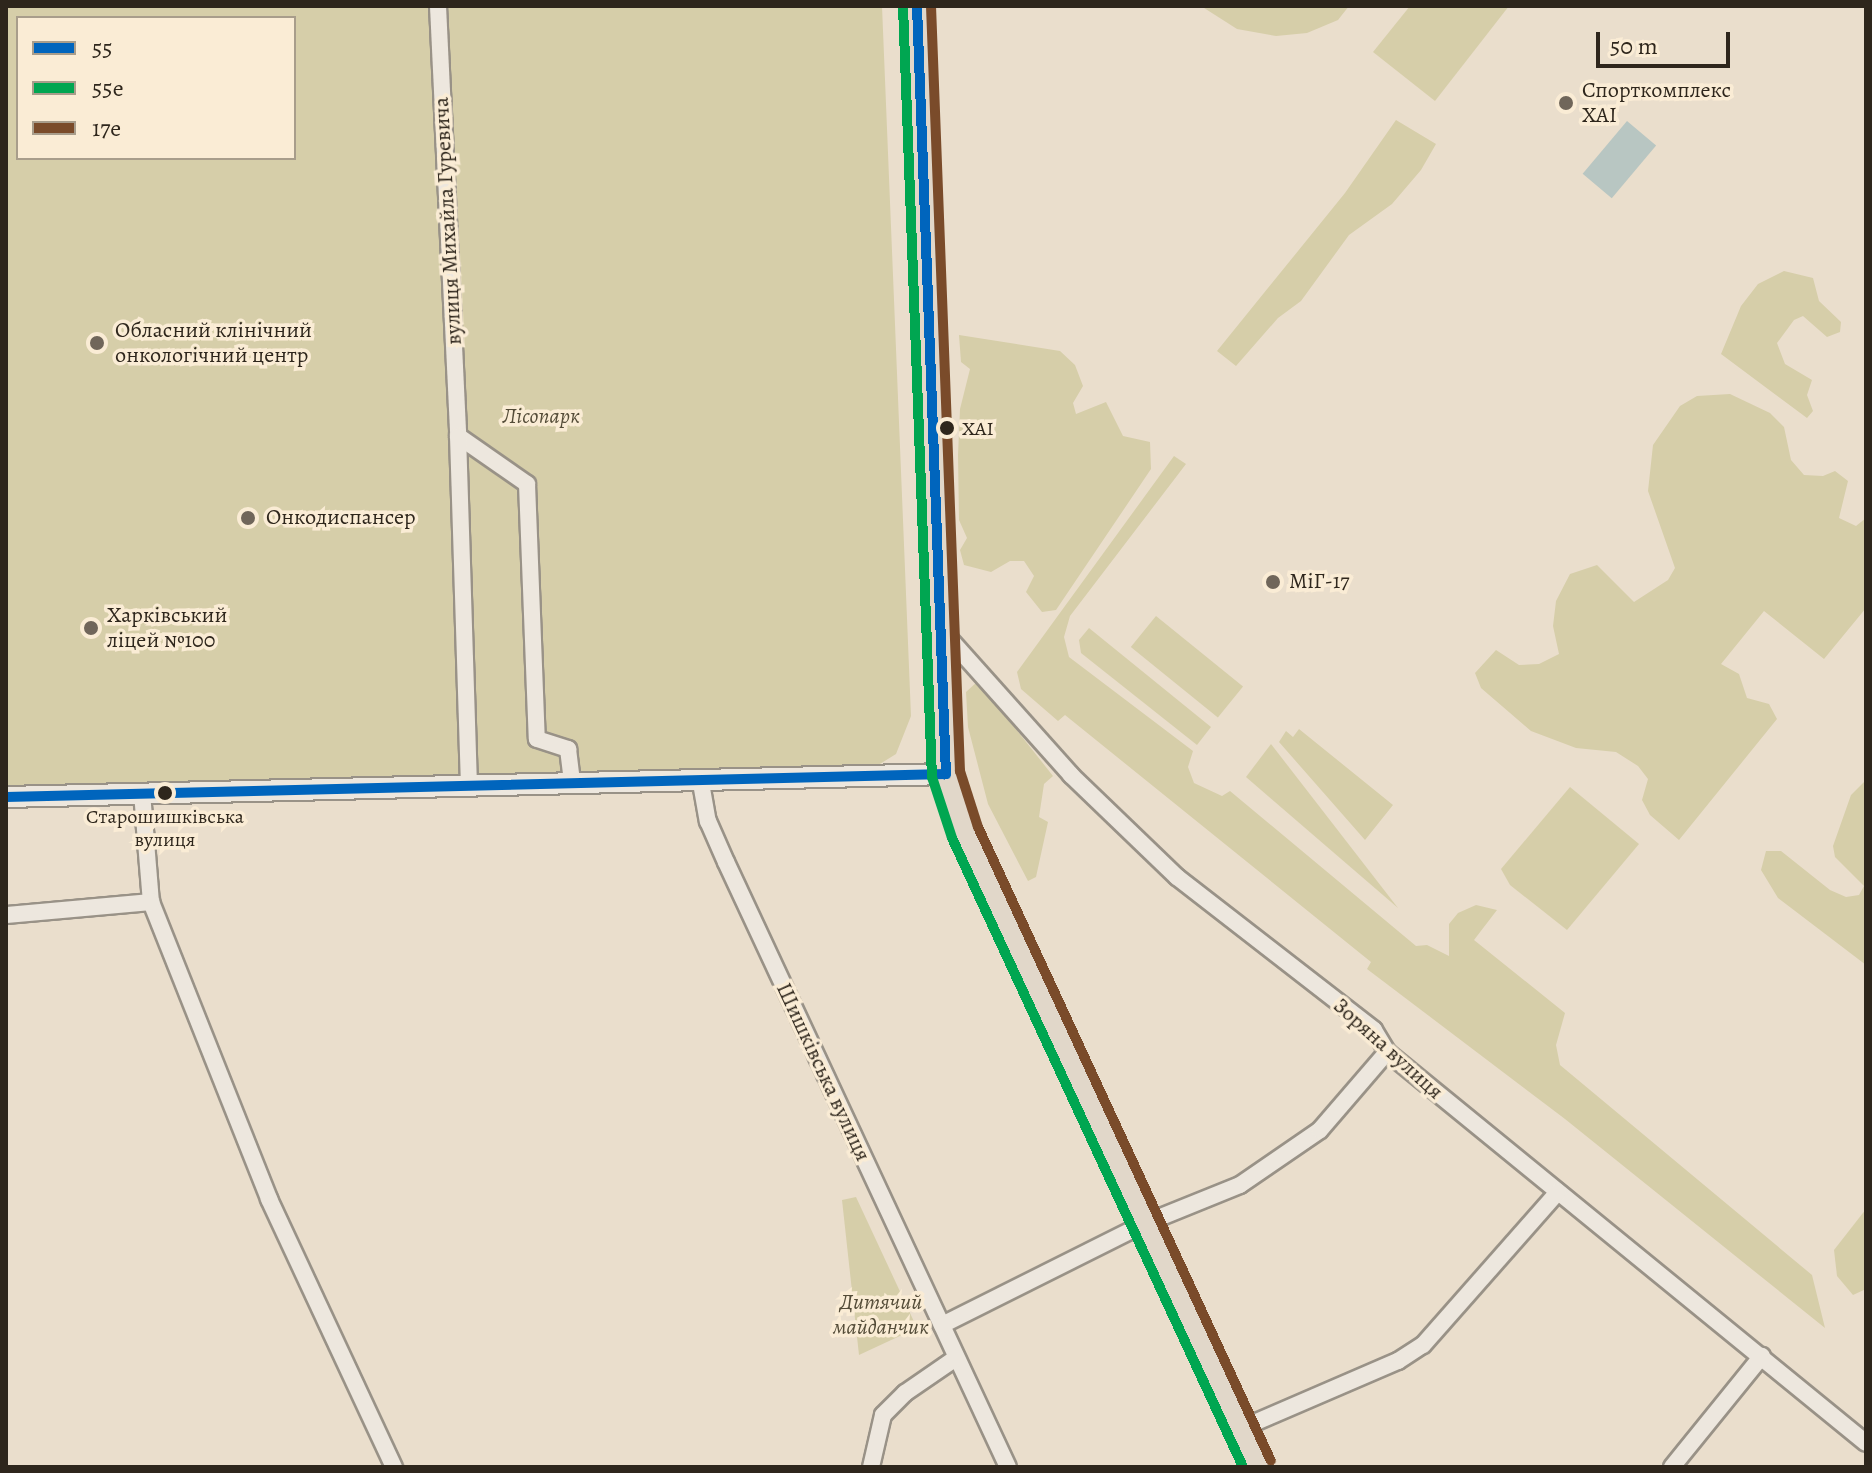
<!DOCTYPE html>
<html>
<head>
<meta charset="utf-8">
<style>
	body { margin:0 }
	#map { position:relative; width:1872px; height:1473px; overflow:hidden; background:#eadecc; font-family:Alegreya,serif }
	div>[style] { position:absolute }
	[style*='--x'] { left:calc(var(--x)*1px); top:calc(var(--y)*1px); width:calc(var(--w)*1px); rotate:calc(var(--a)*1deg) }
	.green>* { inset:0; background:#d6cea9; transform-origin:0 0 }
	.water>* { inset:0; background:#b8c6c2; transform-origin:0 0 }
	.roads { filter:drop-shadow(2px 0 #999287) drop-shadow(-2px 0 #999287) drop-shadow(0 2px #999287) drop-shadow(0 -2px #999287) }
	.minor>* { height:16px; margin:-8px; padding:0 8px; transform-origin:8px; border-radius:8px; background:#ede7de }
	.tertiary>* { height:20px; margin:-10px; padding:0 10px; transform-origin:10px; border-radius:10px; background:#ede7de }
	.primary>* { height:26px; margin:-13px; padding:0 13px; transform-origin:13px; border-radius:13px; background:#e1d7c9 }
	.bus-1>* { height:10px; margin:-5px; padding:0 5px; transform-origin:5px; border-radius:5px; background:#0065bd }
	.bus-2>* { height:10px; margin:-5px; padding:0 5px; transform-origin:5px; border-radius:5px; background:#00a651 }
	.bus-3>* { height:10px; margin:-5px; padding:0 5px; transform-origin:5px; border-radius:5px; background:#7a4b2a }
	.dots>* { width:22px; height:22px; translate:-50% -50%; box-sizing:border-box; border:4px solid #faecd5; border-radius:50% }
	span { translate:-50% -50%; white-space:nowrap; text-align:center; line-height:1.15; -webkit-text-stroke:7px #faecd5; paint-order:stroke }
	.bus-label { font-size:20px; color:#2e261c }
	.left { translate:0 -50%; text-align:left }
	.poi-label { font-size:22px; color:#2e261c }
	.street-label { font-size:22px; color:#2e261c }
	.park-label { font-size:22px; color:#544c38; font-style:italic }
	.frame { position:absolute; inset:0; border:8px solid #2e261c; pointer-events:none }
	.legend { position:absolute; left:16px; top:16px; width:280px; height:144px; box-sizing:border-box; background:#faecd5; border:2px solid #a89d8b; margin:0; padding:10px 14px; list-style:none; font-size:24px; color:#2e261c }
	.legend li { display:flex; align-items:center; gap:16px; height:40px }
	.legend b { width:40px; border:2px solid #a89d8b }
	.scale { position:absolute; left:1596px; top:32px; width:134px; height:36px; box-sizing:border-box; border:4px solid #2e261c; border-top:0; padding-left:10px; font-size:24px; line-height:28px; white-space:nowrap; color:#2e261c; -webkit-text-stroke:6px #faecd5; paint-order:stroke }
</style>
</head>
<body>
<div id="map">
	<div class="green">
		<div style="clip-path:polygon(evenodd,6px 6px,882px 6px,911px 716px,896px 754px,875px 767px,6px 791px,6px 6px,18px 18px,294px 18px,294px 158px,18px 158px,18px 18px)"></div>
		<div style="clip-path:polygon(1201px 6px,1349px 6px,1338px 20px,1307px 33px,1276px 36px,1237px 29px)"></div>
		<div style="clip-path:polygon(1410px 6px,1509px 6px,1435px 101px,1373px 52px)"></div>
		<div style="clip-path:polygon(1396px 120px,1436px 144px,1421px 170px,1392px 204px,1349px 235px,1301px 301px,1278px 318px,1236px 366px,1217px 351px,1345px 193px)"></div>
		<div style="clip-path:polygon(1784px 271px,1813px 278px,1819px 301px,1841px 322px,1840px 332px,1827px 337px,1803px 316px,1794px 320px,1777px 343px,1785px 364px,1812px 380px,1807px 395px,1813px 411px,1807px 418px,1721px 354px,1741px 306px,1758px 284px)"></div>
		<div style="clip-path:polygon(959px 335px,1060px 351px,1075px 365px,1083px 386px,1073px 403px,1076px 414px,1106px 402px,1123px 436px,1150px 442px,1151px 469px,1056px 610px,1042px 612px,1026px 592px,1034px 576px,1024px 561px,1010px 561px,991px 572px,964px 565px,960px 550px,967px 538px,959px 520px,958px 455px,960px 409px,970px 369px,961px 362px)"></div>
		<div style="clip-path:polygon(1730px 394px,1770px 413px,1784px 427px,1791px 460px,1804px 475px,1823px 476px,1835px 471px,1848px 481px,1839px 518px,1856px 526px,1866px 518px,1866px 608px,1824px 659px,1764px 611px,1721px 664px,1739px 674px,1747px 698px,1769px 704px,1777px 719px,1679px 840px,1650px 815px,1642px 800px,1648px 779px,1638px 766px,1616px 752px,1576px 748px,1531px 731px,1481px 688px,1475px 673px,1496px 650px,1519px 665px,1539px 664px,1559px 654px,1553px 626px,1556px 601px,1570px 574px,1597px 565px,1634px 602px,1668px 580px,1675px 568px,1648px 491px,1653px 445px,1680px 406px,1697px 396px)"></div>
		<div style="clip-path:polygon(1174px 456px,1186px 464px,1070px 616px,1064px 637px,1069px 657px,1193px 751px,1188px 767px,1194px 783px,1222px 796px,1230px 791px,1416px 946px,1427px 945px,1449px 956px,1449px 924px,1458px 913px,1476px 905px,1497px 910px,1474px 940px,1565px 1013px,1556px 1045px,1560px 1065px,1812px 1275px,1825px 1328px,1565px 1119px,1367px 969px,1371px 962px,1065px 715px,1058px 721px,1021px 689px,1017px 672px)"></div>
		<div style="left:1156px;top:616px;width:112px;height:40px;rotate:39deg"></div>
		<div style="clip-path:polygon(1089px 628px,1211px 727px,1197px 745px,1081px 653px,1079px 640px)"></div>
		<div style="clip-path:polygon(978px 681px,1053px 776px,1044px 784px,1039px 817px,1048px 822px,1036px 877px,1028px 881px,988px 804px,968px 727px,966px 692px)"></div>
		<div style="clip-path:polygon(1299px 729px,1393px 805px,1365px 840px,1279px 742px,1286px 731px,1293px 737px)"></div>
		<div style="clip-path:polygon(1271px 744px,1398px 908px,1246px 777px)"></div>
		<div style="clip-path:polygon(1866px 780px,1866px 965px,1778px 898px,1761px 870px,1766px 851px,1781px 851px,1830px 890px,1846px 897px,1859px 895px,1864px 886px,1835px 857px,1833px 846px,1851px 795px)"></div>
		<div style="clip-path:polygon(1570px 787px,1639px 844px,1567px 930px,1510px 885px,1501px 869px)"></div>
		<div style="clip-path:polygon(856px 1197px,917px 1328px,859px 1355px,842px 1200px)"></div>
		<div style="clip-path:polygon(1866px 1209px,1866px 1289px,1853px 1295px,1837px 1276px,1834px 1250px)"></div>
	</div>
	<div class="water">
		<div style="left:1627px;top:121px;width:38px;height:69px;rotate:40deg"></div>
	</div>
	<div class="roads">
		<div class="minor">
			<div style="--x:438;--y:6;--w:430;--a:87.3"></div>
			<div style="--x:458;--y:436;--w:84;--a:34.8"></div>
			<div style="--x:527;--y:484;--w:255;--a:87.8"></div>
			<div style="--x:537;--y:739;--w:33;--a:18"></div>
			<div style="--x:568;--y:749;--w:33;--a:83"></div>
			<div style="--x:458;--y:436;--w:348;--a:88.2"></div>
			<div style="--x:938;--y:626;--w:200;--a:48.2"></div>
			<div style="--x:1071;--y:775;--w:147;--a:43.9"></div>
			<div style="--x:1177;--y:877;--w:249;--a:37.8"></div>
			<div style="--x:1374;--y:1030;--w:26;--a:59"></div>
			<div style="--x:1387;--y:1052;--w:618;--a:39.22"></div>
			<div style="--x:701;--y:783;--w:39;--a:80"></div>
			<div style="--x:708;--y:821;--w:45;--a:66.3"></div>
			<div style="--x:726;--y:862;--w:667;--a:65.01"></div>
			<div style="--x:142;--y:793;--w:109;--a:85.3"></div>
			<div style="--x:151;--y:902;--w:320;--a:68.3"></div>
			<div style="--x:269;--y:1199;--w:296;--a:65"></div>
			<div style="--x:6;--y:915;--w:146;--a:-5.1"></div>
			<div style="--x:942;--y:1325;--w:228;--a:-26.6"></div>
			<div style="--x:1146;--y:1223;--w:101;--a:-22"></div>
			<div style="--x:1240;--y:1185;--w:97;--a:-34.5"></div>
			<div style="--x:1320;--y:1130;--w:103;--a:-49.3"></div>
			<div style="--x:1240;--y:1429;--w:172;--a:-23.3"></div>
			<div style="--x:1398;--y:1361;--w:30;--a:-33"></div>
			<div style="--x:1423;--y:1345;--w:204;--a:-48.6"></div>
			<div style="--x:871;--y:1467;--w:53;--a:-77"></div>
			<div style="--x:883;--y:1415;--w:31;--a:-45"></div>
			<div style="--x:905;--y:1393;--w:62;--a:-34.5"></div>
			<div style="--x:1672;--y:1467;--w:143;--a:-51"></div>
		</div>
		<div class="tertiary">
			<div style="--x:6;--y:797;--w:940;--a:-1.4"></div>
		</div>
		<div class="primary">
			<div style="--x:917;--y:6;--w:724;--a:88.1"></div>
			<div style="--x:941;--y:730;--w:44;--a:83.5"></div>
			<div style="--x:946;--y:774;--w:61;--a:71.9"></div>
			<div style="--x:965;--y:832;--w:699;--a:65.23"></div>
		</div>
	</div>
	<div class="bus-1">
		<div style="--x:917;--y:6;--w:769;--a:87.84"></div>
		<div style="--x:6;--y:797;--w:940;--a:-1.4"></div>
	</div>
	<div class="bus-2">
		<div style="--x:903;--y:6;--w:772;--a:87.85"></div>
		<div style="--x:932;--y:777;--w:64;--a:71.8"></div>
		<div style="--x:952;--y:838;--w:693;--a:65.17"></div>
	</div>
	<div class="bus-3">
		<div style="--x:931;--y:6;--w:766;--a:87.83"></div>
		<div style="--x:960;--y:771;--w:59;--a:72.2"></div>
		<div style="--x:978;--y:827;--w:698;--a:65.2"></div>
	</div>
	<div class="dots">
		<div style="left:1566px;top:103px;background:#70665a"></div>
		<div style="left:97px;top:343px;background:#70665a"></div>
		<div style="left:947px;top:428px;background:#2e261c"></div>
		<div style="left:248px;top:518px;background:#70665a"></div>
		<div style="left:1273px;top:582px;background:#70665a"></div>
		<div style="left:91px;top:628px;background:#70665a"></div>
		<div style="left:165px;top:793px;background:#2e261c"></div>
	</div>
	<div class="bus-label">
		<span class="left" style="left:962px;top:428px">ХАІ</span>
		<span style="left:165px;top:828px">Старошишківська<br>вулиця</span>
	</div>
	<div class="poi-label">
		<span class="left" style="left:1582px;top:103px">Спорткомплекс<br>ХАІ</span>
		<span class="left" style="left:115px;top:343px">Обласний клінічний<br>онкологічний центр</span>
		<span class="left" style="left:266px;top:518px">Онкодиспансер</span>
		<span class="left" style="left:1289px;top:582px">МіГ-17</span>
		<span class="left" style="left:107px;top:628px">Харківський<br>ліцей №100</span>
	</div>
	<div class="street-label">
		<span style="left:448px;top:221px;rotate:-93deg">вулиця Михайла Гуревича</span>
		<span style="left:1388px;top:1049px;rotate:42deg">Зоряна вулиця</span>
		<span style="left:823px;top:1072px;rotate:65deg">Шишківська вулиця</span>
	</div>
	<div class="park-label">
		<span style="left:541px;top:417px">Лісопарк</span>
		<span style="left:881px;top:1315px">Дитячий<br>майданчик</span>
	</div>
	<div class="frame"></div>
	<ul class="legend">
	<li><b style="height:10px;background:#0065bd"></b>55</li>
	<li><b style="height:10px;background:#00a651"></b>55е</li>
	<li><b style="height:10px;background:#7a4b2a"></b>17е</li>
	</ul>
	<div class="scale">50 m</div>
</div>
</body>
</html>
